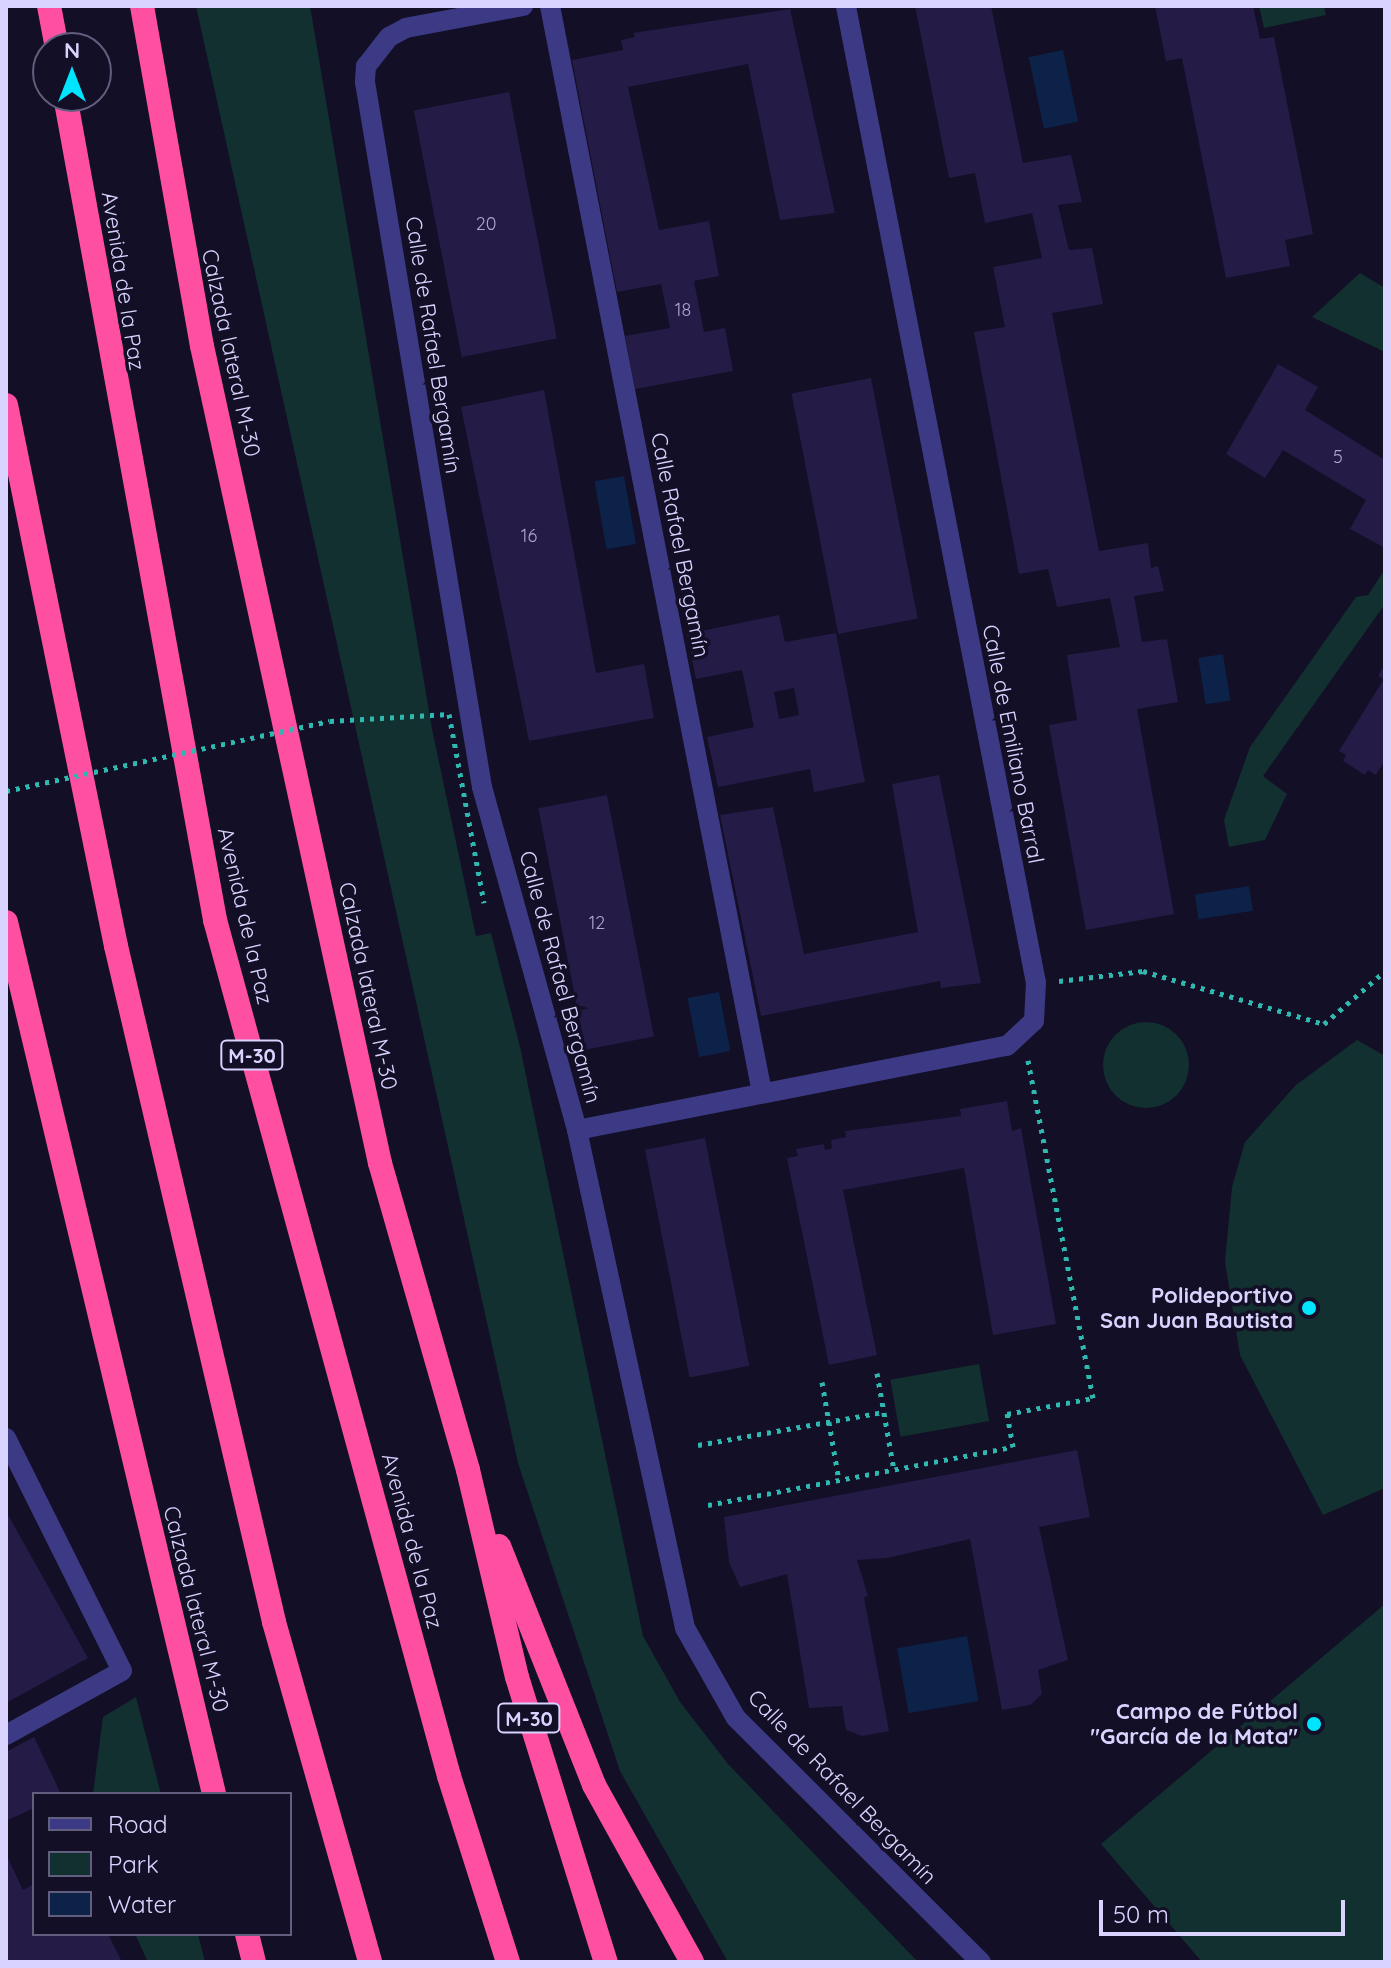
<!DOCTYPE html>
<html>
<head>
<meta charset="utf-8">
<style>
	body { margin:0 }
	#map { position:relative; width:1391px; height:1968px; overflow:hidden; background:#130f26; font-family:Quicksand,sans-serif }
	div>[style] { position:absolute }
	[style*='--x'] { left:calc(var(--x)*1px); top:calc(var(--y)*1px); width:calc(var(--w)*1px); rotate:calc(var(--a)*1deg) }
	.green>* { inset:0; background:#12302f; transform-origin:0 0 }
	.round { border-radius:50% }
	.water>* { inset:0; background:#0c2248; transform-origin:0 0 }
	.building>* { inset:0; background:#241b47; transform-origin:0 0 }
	.path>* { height:5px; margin-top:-2.5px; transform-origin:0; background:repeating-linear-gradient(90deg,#2fb8b0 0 4px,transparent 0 10px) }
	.pedestrian>* { height:20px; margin:-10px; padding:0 10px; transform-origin:10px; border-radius:10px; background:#3d3a85 }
	.minor>* { height:20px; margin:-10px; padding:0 10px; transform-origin:10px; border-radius:10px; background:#3d3a85 }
	.motorway>* { height:24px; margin:-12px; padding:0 12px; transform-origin:12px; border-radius:12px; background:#ff4fa3 }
	.path-bridge>* { height:5px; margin-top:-2.5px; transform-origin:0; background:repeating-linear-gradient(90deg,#2fb8b0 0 4px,transparent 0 10px) }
	.dots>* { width:22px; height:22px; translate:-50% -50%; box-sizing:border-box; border:4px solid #130f26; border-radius:50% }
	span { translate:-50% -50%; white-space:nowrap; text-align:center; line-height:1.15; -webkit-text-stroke:7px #130f26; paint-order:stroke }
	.number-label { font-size:18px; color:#aca6d1 }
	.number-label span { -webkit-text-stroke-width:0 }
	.shield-label span { padding:2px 6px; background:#130f26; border:2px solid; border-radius:6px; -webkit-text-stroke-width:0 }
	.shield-label { font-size:20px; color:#d9d4ff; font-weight:700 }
	.street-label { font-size:22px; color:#d9d4ff }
	.poi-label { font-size:22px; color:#d9d4ff; font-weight:700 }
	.right { translate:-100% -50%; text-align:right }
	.frame { position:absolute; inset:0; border:8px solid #d9d4ff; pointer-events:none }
	.legend { position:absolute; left:32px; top:1792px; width:260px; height:144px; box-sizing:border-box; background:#130f26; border:2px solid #625e7d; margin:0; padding:10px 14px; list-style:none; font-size:24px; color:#d9d4ff }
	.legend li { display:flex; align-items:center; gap:16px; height:40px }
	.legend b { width:40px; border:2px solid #625e7d }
	.north { position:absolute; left:32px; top:32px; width:80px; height:80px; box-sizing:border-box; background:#130f26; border:2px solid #625e7d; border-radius:50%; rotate:0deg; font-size:22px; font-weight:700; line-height:32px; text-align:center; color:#d9d4ff }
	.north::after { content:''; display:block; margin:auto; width:28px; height:36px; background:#00e5ff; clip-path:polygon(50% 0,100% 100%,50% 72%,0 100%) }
	.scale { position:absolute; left:1099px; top:1900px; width:246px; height:36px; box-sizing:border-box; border:4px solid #d9d4ff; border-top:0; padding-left:10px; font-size:24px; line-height:28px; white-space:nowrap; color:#d9d4ff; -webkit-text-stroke:6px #130f26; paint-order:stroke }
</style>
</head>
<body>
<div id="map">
	<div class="green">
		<div style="clip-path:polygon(196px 6px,310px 6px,432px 729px,476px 936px,491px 933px,520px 1047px,643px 1636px,680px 1702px,728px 1764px,918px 1962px,728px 1962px,620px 1771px,518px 1463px)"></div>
		<div style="clip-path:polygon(1259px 6px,1324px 6px,1326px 15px,1264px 28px)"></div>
		<div style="clip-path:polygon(1360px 273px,1385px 288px,1385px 352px,1312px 317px)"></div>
		<div style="clip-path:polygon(1385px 569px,1385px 604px,1263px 776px,1287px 794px,1265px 840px,1229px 847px,1224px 820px,1250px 747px,1356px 597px,1368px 595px)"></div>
		<div class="round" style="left:1103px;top:1022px;width:86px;height:86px"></div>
		<div style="clip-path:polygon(1357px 1040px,1385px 1056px,1385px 1488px,1323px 1515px,1240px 1355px,1225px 1262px,1232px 1187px,1245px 1142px,1296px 1085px)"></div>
		<div style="left:979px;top:1364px;width:58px;height:90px;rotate:80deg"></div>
		<div style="clip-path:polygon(1385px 1604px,1385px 1962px,1202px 1962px,1101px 1844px)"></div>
		<div style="clip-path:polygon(136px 1697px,161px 1794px,93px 1794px,103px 1717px)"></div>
		<div style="clip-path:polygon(135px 1934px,198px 1934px,205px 1962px,148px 1962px)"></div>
	</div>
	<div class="water">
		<div style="left:1063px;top:50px;width:73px;height:35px;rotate:78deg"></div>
		<div style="left:624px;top:476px;width:69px;height:30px;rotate:80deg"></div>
		<div style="left:1223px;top:654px;width:47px;height:25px;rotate:81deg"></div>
		<div style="left:1249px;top:886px;width:25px;height:55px;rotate:81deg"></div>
		<div style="left:719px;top:992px;width:60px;height:32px;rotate:79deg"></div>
		<div style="left:967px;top:1636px;width:66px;height:71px;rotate:80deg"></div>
	</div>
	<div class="building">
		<div style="clip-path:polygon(915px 6px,991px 6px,1023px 163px,1071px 155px,1082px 202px,1058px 205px,1069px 250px,1092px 248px,1103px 304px,1052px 313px,1099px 551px,1148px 543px,1151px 568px,1158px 566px,1164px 591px,1134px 596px,1142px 642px,1167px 639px,1178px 702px,1137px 709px,1174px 914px,1086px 930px,1049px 725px,1077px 720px,1067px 655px,1120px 647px,1110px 598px,1057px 607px,1048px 569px,1019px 574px,974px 332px,1005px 327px,993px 267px,1042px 258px,1032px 213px,985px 223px,975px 173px,949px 178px)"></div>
		<div style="clip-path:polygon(1155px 6px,1253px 6px,1260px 39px,1274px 37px,1313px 234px,1285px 240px,1290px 266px,1226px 278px,1182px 58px,1166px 61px)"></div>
		<div style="clip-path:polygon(790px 9px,835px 213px,780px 220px,748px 64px,628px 87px,659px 230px,709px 221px,719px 276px,694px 281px,704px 332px,725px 328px,733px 371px,635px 389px,625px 336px,670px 328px,661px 284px,617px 292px,572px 60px,623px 50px,621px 40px,635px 37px,633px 33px)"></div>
		<div style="left:509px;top:92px;width:251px;height:97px;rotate:79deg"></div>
		<div style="clip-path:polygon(1278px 364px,1318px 387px,1305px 410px,1385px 460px,1385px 548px,1350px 529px,1366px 500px,1283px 450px,1265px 478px,1226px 454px)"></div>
		<div style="left:871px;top:378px;width:245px;height:81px;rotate:79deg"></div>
		<div style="clip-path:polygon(544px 390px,596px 673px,644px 664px,654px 718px,529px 741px,461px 407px)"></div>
		<div style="clip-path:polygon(evenodd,779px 615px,785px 642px,836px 633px,865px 782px,814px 792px,810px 769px,718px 787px,707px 737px,754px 727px,742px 670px,696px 679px,687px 634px,779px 615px,794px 688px,799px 715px,779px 719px,774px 692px,794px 688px)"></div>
		<div style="clip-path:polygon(1385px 664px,1385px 760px,1376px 775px,1368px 770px,1365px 775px,1343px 761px,1346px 755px,1339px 751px,1384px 679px,1378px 676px)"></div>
		<div style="clip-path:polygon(939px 775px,981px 983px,941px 988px,940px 981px,761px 1016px,720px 815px,773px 807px,804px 954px,918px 932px,892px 784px)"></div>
		<div style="left:607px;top:795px;width:246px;height:70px;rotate:79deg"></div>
		<div style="clip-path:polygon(1007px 1101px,1012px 1131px,1021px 1128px,1056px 1324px,993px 1335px,964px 1168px,843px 1190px,877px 1355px,829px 1365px,787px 1158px,798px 1156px,796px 1149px,824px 1144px,825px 1150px,832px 1148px,831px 1140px,846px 1137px,845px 1131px,961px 1116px,960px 1109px)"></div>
		<div style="left:705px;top:1138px;width:232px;height:61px;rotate:79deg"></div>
		<div style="clip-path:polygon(1077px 1450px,1090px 1517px,1039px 1527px,1068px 1660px,1038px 1670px,1042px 1694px,1030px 1705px,1002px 1710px,970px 1539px,887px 1558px,857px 1560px,868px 1596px,864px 1597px,889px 1731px,862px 1736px,846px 1730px,842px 1706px,809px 1708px,787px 1574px,740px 1587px,729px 1562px,724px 1517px)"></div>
		<div style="clip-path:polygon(6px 1511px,88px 1658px,6px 1703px)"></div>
		<div style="clip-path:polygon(34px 1737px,61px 1794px,34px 1794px,34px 1808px,6px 1821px,6px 1752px)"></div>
		<div style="clip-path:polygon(6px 1854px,23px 1890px,34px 1884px,34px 1934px,108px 1934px,122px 1962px,6px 1962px)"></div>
	</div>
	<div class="path">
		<div style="--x:1059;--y:981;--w:85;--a:-6.8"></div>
		<div style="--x:1143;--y:971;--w:189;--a:16.3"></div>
		<div style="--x:1324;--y:1024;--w:81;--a:-41"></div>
		<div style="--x:877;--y:1373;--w:98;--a:80.1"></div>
		<div style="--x:822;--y:1382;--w:99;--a:80.2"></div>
		<div style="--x:698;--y:1445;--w:189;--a:-10.1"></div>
		<div style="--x:708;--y:1505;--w:310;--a:-10.8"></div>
		<div style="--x:1013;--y:1447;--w:34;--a:-100"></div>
		<div style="--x:1007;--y:1414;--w:87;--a:-10.5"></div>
		<div style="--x:1093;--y:1398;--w:344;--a:-100.9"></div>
	</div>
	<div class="pedestrian">
		<div style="--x:550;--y:6;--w:1107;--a:78.96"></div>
		<div style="--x:6;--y:1438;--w:260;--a:63.5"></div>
	</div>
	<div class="minor">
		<div style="--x:523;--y:6;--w:119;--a:169.4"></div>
		<div style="--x:406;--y:28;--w:19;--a:152"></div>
		<div style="--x:389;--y:37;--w:37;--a:128"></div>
		<div style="--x:366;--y:66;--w:16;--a:94"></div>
		<div style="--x:365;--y:82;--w:715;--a:80.58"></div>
		<div style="--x:482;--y:787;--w:356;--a:74.5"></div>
		<div style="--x:577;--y:1130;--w:510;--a:77.76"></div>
		<div style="--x:685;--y:1628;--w:103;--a:60.5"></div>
		<div style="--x:736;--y:1718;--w:346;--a:44.9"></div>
		<div style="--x:577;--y:1130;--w:438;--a:-11.1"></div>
		<div style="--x:1007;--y:1046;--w:37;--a:-43"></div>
		<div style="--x:1034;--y:1021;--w:38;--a:-87"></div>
		<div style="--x:1036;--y:983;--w:995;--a:-101.01"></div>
		<div style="--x:6;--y:1735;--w:132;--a:-28.9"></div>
	</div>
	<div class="motorway">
		<div style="--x:49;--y:6;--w:43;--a:79.2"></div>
		<div style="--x:142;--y:6;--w:345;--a:80"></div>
		<div style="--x:202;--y:346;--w:836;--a:77.71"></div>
		<div style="--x:380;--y:1163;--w:319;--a:74"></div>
		<div style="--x:468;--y:1470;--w:213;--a:76.7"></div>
		<div style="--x:517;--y:1677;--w:299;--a:72.7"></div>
		<div style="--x:65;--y:96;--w:838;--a:79.68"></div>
		<div style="--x:215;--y:920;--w:887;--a:74.71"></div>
		<div style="--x:449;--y:1776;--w:195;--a:72.4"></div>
		<div style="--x:6;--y:405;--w:552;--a:78.51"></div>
		<div style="--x:116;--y:946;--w:694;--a:76.84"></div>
		<div style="--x:274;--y:1622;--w:353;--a:74.2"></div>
		<div style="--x:6;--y:922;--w:896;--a:76.58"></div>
		<div style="--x:499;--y:1546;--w:257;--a:68.3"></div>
		<div style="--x:594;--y:1785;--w:202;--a:61"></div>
		<div style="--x:247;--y:1934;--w:29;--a:76"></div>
	</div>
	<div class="path-bridge">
		<div style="--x:6;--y:791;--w:331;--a:-12.2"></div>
		<div style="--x:330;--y:721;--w:119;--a:-3.4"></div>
		<div style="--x:449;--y:714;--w:192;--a:79.5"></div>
	</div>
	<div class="dots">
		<div style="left:1309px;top:1308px;background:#00e5ff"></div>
		<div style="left:1314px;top:1724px;background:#00e5ff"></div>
	</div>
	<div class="number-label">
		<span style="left:486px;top:224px">20</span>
		<span style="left:683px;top:310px">18</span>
		<span style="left:1338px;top:457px">5</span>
		<span style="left:529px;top:536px">16</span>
		<span style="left:597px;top:923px">12</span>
	</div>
	<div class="shield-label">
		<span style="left:252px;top:1055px">M-30</span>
		<span style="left:529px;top:1718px">M-30</span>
	</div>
	<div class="street-label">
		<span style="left:123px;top:281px;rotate:81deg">Avenida de la Paz</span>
		<span style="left:433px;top:345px;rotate:81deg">Calle de Rafael Bergamín</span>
		<span style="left:231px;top:353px;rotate:78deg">Calzada lateral M-30</span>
		<span style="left:680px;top:545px;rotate:79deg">Calle Rafael Bergamín</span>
		<span style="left:1013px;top:744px;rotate:79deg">Calle de Emiliano Barral</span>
		<span style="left:245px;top:916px;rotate:77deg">Avenida de la Paz</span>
		<span style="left:560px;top:977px;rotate:75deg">Calle de Rafael Bergamín</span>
		<span style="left:368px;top:986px;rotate:78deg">Calzada lateral M-30</span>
		<span style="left:412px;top:1541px;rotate:75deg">Avenida de la Paz</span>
		<span style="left:196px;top:1609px;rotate:76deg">Calzada lateral M-30</span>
		<span style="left:842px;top:1787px;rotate:46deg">Calle de Rafael Bergamín</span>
	</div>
	<div class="poi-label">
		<span class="right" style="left:1293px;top:1308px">Polideportivo<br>San Juan Bautista</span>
		<span class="right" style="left:1298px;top:1724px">Campo de Fútbol<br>"García de la Mata"</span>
	</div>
	<div class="frame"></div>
	<ul class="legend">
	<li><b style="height:10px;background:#3d3a85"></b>Road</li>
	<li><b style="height:22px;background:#12302f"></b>Park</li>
	<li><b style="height:22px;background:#0c2248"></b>Water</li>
	</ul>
	<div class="north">N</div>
	<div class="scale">50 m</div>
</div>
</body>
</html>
